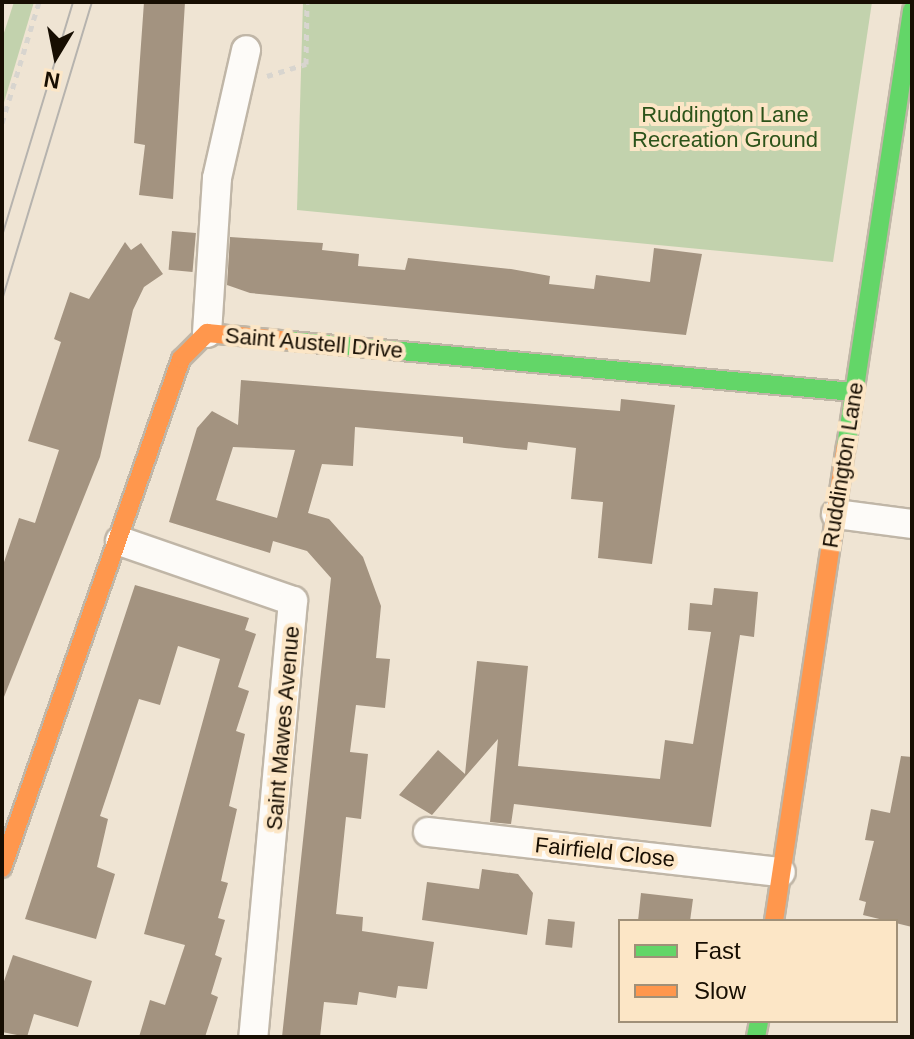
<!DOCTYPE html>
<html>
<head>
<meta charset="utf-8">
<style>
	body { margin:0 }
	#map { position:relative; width:914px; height:1039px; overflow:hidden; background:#efe4d3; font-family:Helvetica,sans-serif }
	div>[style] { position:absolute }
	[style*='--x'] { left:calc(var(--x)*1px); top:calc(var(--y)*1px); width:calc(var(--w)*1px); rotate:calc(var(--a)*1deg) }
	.green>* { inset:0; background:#c2d2ad }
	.building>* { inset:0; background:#a39380; transform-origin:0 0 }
	.path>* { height:5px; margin-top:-2.5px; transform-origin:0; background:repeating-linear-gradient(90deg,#d8d5cf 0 6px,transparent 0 12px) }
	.roads { filter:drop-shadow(2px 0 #c0b6a7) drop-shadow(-2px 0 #c0b6a7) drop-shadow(0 2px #c0b6a7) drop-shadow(0 -2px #c0b6a7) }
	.street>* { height:28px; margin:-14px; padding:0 14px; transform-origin:14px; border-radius:14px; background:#fdfbf8 }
	.fast>* { height:18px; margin:-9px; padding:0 9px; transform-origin:9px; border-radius:9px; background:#63d668 }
	.slow>* { height:18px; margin:-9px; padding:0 9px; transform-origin:9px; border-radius:9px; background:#ff974d }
	.tram>* { height:2px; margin:-1px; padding:0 1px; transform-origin:1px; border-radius:1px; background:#b6b3ae }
	span { translate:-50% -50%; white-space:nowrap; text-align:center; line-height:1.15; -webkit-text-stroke:8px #fce6c6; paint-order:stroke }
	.park-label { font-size:22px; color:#2c531a }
	.street-label { font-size:22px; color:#170e02 }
	.frame { position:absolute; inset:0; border:4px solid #170e02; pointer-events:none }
	.legend { position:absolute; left:618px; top:919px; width:280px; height:104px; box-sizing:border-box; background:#fce6c6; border:2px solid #a09078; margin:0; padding:10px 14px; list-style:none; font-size:24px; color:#170e02 }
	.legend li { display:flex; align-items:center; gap:16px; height:40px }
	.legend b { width:40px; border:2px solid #a09078 }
	.north { position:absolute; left:16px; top:16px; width:80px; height:80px; -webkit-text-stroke:6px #fce6c6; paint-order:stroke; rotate:190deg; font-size:22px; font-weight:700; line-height:32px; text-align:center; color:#170e02 }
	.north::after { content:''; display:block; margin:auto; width:28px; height:36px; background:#170e02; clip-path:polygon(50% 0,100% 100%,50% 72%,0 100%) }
</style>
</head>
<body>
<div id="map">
	<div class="green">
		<div style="clip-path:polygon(14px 2px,34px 2px,2px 109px,2px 39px)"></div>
		<div style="clip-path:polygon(303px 2px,872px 2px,833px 262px,297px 210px)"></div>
	</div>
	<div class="building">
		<div style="clip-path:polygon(144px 2px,185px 2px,173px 199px,139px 195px,145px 145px,134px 143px)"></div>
		<div style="left:172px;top:231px;width:24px;height:39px;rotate:5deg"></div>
		<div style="clip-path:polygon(230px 237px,323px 243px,322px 250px,359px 254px,358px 266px,405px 270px,408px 258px,511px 269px,550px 276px,549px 284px,594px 289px,596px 275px,650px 282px,654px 248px,702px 254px,686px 335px,250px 293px,227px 285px)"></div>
		<div style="clip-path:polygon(125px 242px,131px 250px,141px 243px,163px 274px,144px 287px,133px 310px,100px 457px,2px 702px,2px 568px,19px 518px,35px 523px,59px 450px,28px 441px,61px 342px,54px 339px,70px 292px,89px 299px)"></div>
		<div style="clip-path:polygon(evenodd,241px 380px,620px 411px,621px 399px,675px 405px,652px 564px,598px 558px,603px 502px,571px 499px,576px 448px,528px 442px,527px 450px,505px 448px,463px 443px,463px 437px,355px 427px,353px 466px,322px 464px,308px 513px,329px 519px,363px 557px,381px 606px,376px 658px,390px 659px,385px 708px,356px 705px,350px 752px,368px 754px,361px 819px,346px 817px,336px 914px,363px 917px,362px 931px,434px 942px,427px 989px,398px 986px,396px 998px,359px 992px,357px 1005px,324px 1002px,320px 1037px,282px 1037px,331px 578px,307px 551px,273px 541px,270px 553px,169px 522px,197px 428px,212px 411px,238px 425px,241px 380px,233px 447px,295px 450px,277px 518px,216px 500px,233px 447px)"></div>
		<div style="clip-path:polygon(135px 585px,249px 618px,245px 630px,256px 634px,238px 687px,249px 691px,236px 731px,245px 734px,229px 806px,237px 809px,221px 881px,228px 883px,218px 918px,225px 920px,215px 955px,222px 958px,211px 994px,218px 997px,205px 1037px,139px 1037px,150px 1000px,165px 1005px,185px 945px,144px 934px,220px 659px,178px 646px,160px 705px,139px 699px,100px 816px,108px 819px,97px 867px,115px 874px,96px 939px,25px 919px)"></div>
		<div style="clip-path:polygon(714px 588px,758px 592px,754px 637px,740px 635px,711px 827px,514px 804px,511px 824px,490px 822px,498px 739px,432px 815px,399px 795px,438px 750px,465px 774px,477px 661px,528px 666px,518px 766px,660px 779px,665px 740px,693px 744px,711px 632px,688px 630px,690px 603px,712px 605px)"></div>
		<div style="clip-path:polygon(901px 756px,912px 757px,912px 927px,863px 915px,866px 902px,859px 900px,874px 841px,865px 840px,871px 809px,890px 813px)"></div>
		<div style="clip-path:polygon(482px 869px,518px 874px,533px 893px,527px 935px,422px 920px,427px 882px,479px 889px)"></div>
		<div style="clip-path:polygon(641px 893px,693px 899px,690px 921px,638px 921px)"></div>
		<div style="left:548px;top:919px;width:27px;height:26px;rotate:6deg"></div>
		<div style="clip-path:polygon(13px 955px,92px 981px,78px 1027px,34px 1014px,27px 1037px,2px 1032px,2px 987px)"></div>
	</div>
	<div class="path">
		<div style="--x:267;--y:76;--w:41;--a:-17.1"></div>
		<div style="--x:306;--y:64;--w:62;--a:-89.1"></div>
		<div style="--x:2;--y:123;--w:127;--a:-73"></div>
	</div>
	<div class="roads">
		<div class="street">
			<div style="--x:207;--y:333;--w:155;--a:-86.3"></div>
			<div style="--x:217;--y:178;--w:131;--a:-77.2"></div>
			<div style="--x:836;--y:514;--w:77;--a:7.5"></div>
			<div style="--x:120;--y:541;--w:183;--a:19.1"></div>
			<div style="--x:293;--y:601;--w:438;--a:95.2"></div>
			<div style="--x:428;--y:832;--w:355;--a:6.5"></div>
		</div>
		<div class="fast">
			<div style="--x:291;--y:341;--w:565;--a:5.18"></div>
			<div style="--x:846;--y:447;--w:442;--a:-81.4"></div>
			<div style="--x:756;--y:1037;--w:16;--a:-79"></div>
		</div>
		<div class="slow">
			<div style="--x:2;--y:868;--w:540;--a:-70.62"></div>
			<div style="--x:181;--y:359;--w:37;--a:-45"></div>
			<div style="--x:207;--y:333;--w:84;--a:5.4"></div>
			<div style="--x:774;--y:921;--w:479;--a:-81.4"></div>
		</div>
	</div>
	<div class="tram">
		<div style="--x:2;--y:236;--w:245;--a:-73.1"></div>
		<div style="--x:2;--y:300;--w:311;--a:-73.2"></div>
	</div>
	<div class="park-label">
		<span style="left:725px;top:127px">Ruddington Lane<br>Recreation Ground</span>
	</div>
	<div class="street-label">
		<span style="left:314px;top:343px;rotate:5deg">Saint Austell Drive</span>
		<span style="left:843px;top:465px;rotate:-81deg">Ruddington Lane</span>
		<span style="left:283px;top:728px;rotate:-85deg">Saint Mawes Avenue</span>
		<span style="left:605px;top:852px;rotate:6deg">Fairfield Close</span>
	</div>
	<div class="frame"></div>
	<ul class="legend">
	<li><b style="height:10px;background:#63d668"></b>Fast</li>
	<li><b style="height:10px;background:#ff974d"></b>Slow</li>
	</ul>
	<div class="north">N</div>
</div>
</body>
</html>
